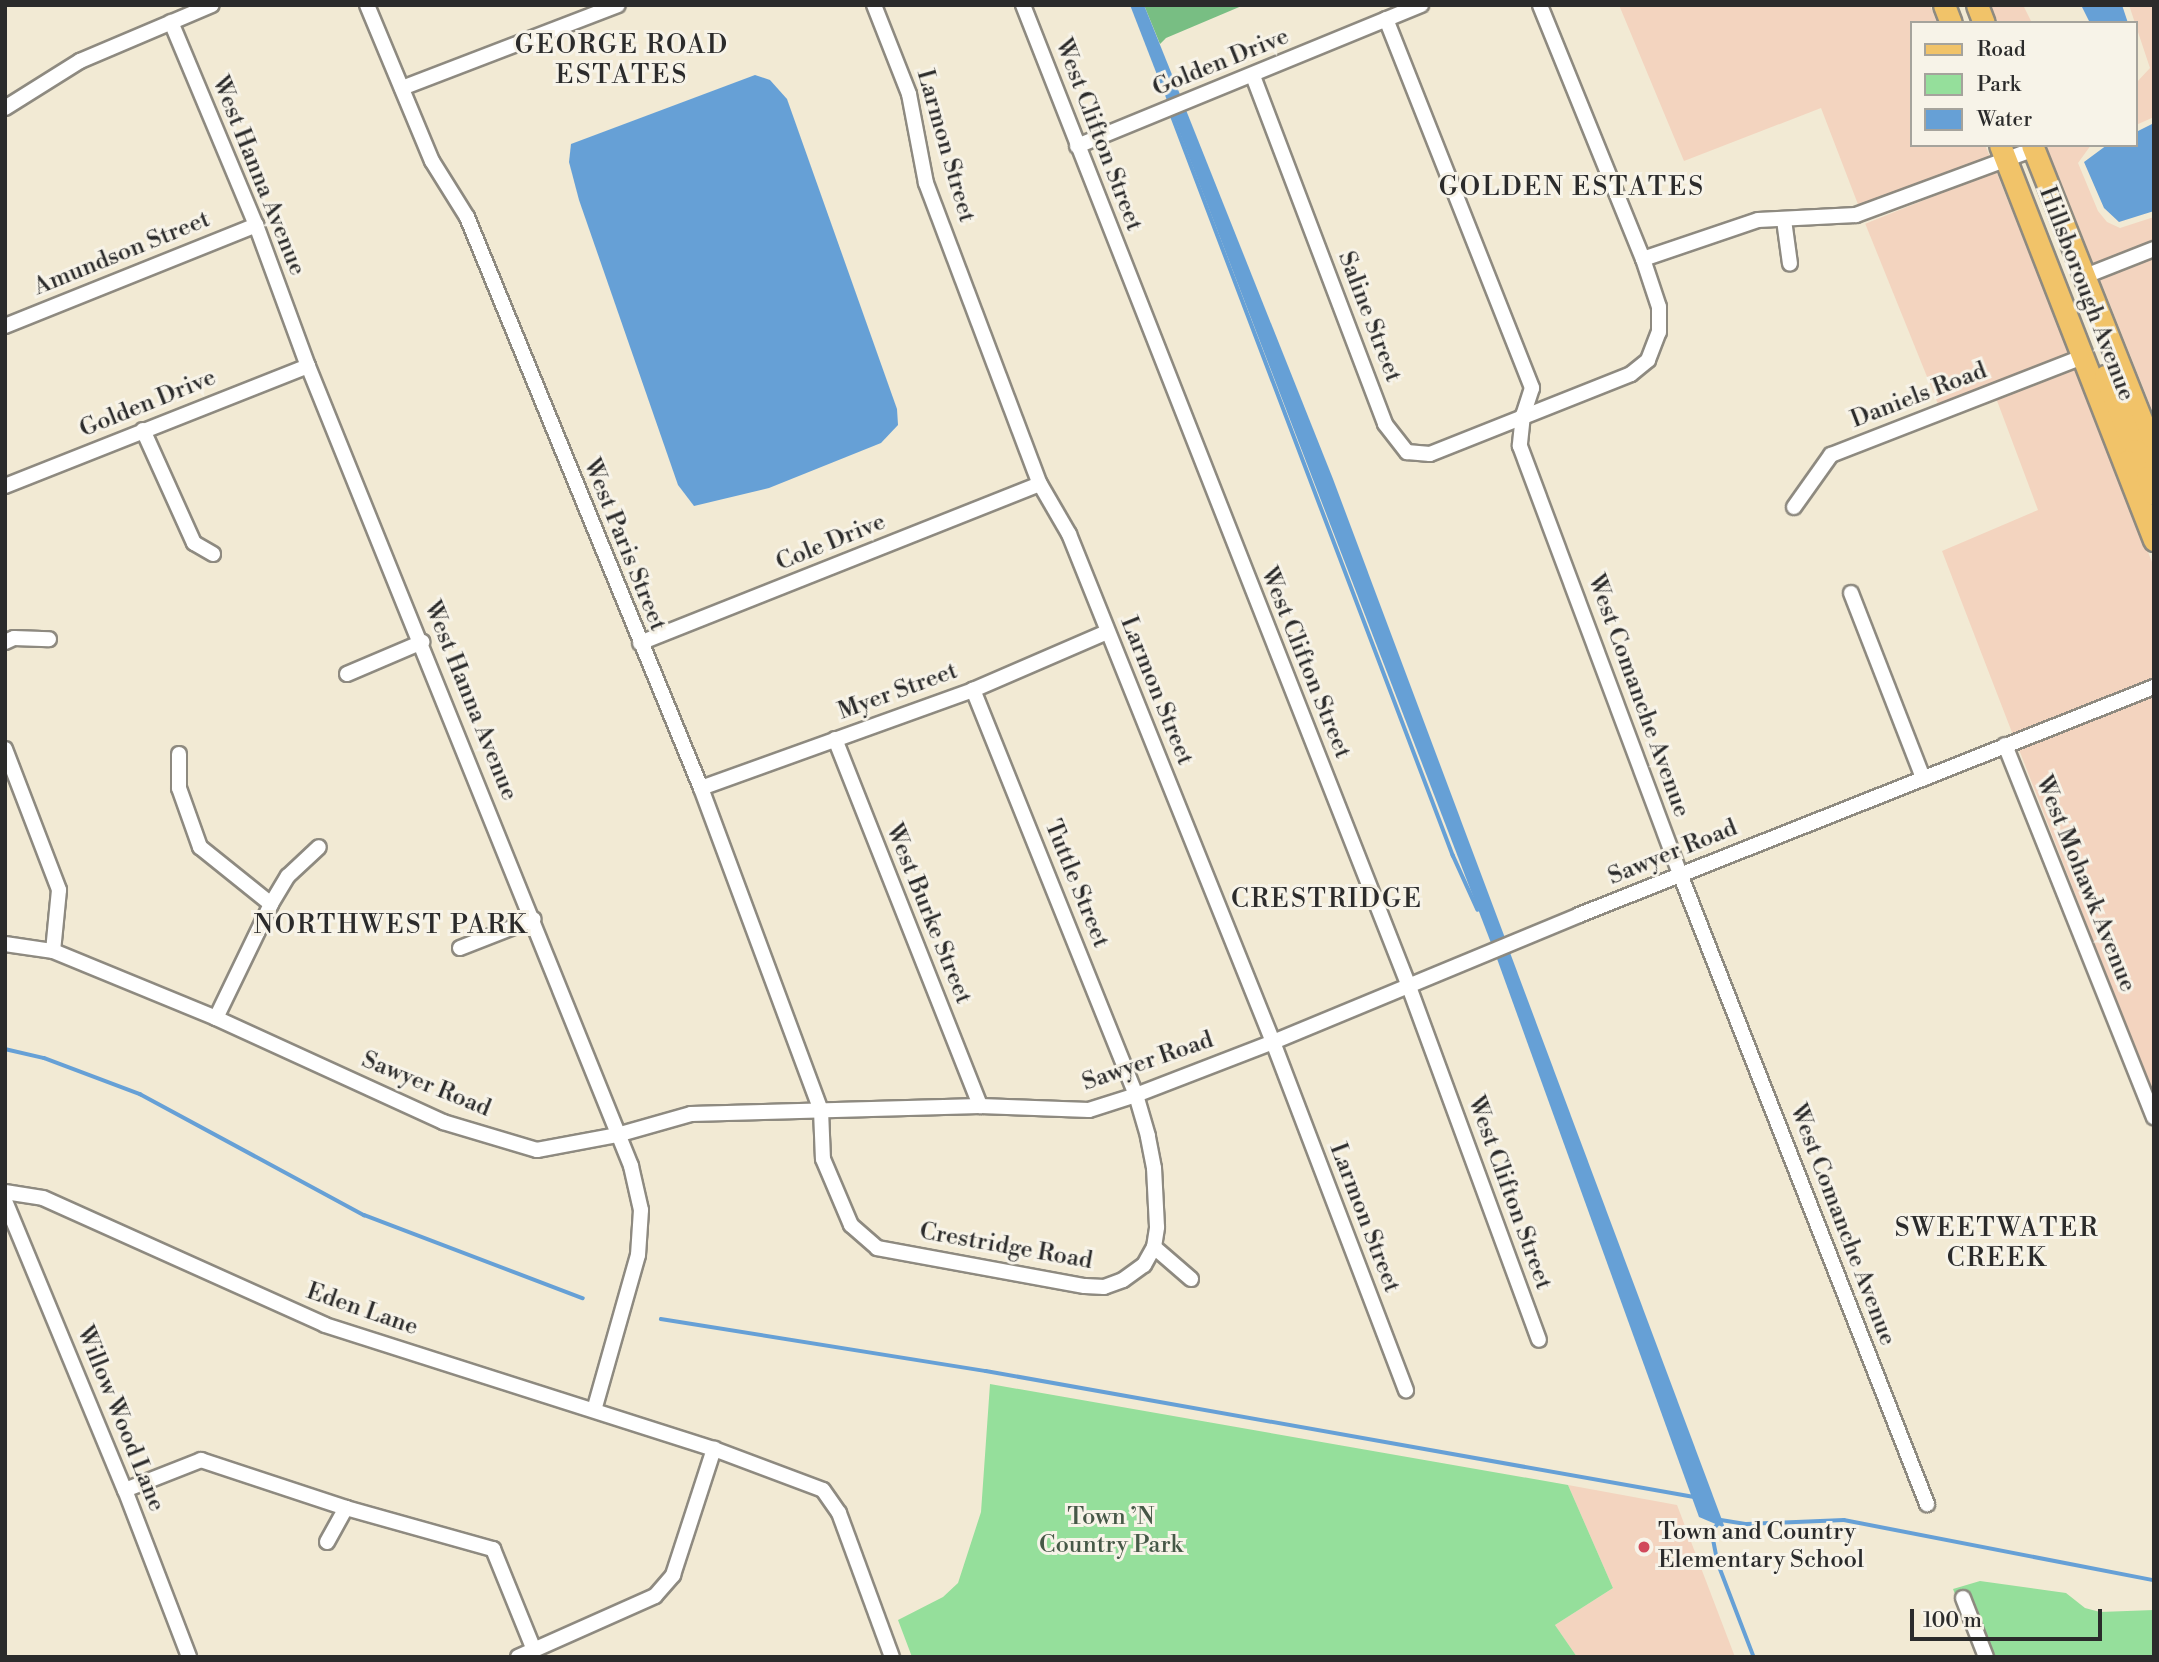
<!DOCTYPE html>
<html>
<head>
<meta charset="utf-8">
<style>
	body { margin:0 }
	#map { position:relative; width:2159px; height:1662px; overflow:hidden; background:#f2ead4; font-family:"Libre Bodoni",serif }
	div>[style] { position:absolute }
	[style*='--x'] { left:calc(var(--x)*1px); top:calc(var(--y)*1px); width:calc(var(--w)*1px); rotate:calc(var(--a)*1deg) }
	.built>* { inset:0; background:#f3d4bf; transform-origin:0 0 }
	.green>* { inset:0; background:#95df9b }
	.forest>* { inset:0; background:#78be83 }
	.water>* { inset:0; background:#66a0d6 }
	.stream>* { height:3.5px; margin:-1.75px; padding:0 1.75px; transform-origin:1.75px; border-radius:1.75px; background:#66a0d6 }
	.roads { filter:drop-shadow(2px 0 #8e8a80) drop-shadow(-2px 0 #8e8a80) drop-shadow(0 2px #8e8a80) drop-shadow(0 -2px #8e8a80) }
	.street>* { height:14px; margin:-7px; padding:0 7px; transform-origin:7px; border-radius:7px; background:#fff }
	.primary>* { height:21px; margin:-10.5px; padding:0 10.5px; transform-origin:10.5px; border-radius:10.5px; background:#f1c369 }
	.dots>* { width:19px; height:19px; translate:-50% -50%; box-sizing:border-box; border:4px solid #f7f3e8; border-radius:50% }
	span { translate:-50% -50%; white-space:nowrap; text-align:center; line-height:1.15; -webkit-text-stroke:6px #f7f3e8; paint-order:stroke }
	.street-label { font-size:24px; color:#2b2b2b }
	.park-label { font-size:24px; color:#465847 }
	.poi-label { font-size:24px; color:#2b2b2b }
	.left { translate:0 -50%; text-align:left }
	.neighbourhood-label { font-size:26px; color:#2b2b2b; letter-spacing:2px }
	.frame { position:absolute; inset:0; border:7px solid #2b2b2b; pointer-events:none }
	.legend { position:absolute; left:1910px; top:21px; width:228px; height:126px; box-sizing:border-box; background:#f7f3e8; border:2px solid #a5a39c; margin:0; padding:9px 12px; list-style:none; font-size:21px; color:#2b2b2b }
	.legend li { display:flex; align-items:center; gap:14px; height:35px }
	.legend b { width:35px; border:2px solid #a5a39c }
	.scale { position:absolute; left:1910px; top:1609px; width:192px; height:32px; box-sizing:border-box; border:4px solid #2b2b2b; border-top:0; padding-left:9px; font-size:21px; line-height:24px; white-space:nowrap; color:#2b2b2b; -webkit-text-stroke:5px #f7f3e8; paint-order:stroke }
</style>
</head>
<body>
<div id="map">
	<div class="built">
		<div style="clip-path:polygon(1619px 5px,1930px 5px,1937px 23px,1912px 23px,1912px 145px,1985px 145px,1991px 159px,1859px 207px,1821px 108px,1684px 161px)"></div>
		<div style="clip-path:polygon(1991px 5px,2023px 5px,2032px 23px,1998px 23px)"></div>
		<div style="clip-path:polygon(2129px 5px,2154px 5px,2154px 117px,2136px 125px,2136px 83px,2150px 68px)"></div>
		<div style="clip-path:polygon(2046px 145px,2091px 145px,2078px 163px,2098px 211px,2107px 222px,2120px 228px,2154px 217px,2154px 242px,2094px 265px)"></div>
		<div style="left:1996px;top:171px;width:198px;height:141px;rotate:68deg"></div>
		<div style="clip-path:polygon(2154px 256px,2154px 415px,2099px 277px)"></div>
		<div style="clip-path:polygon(2074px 368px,2154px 567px,2154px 680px,2013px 735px,1942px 551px,2038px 510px,1996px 398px)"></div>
		<div style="clip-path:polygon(2154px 695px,2154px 1097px,2018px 747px)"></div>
		<div style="clip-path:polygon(1568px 1485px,1677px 1505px,1735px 1657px,1577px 1657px,1555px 1625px,1613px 1588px)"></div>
	</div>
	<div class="green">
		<div style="clip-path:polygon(990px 1384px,1568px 1485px,1613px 1588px,1555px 1625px,1577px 1657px,912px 1657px,898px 1620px,943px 1597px,958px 1583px,981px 1512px)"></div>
		<div style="clip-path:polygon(1980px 1581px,2066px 1593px,2085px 1608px,2100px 1612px,2154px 1610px,2154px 1657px,1994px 1657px,1967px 1590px,1955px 1594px,1953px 1589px)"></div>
	</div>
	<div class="forest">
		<div style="clip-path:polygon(1144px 5px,1244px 5px,1166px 38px,1160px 44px)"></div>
	</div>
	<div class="water">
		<div style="clip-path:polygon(1130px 5px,1144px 5px,1181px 97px,1168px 103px)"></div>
		<div style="clip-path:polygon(2081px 5px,2122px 5px,2128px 23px,2090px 23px)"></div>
		<div style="clip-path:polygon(755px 75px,770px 80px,787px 99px,897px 409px,898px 425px,881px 443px,769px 488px,694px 506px,678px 485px,579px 200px,569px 162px,571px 144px)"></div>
		<div style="clip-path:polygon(1186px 110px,1333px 479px,1505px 938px,1491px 943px,1173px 115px)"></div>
		<div style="clip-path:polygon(2154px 123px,2154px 211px,2119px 222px,2104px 208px,2084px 162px,2107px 145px,2136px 145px,2136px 132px)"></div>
		<div style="clip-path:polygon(1509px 950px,1725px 1528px,1699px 1517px,1496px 956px)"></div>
	</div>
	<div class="stream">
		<div style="--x:1172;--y:115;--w:792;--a:69.21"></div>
		<div style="--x:1453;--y:855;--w:60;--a:65.6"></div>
		<div style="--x:5;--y:1049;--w:40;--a:13"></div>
		<div style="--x:44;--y:1058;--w:103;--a:20.6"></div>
		<div style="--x:140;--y:1094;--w:255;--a:28.4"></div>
		<div style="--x:364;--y:1215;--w:234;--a:20.8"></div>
		<div style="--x:661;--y:1319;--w:329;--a:9.1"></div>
		<div style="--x:986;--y:1371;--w:719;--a:10.09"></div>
		<div style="--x:1721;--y:1520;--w:26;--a:9"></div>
		<div style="--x:1747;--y:1524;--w:97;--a:-2.4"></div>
		<div style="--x:1844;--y:1520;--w:316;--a:11"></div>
		<div style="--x:1720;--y:1522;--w:13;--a:129"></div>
		<div style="--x:1712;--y:1532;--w:32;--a:79"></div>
		<div style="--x:1718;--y:1563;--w:101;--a:69"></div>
	</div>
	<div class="roads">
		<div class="street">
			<div style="--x:367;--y:5;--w:169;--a:67.4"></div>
			<div style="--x:432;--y:161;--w:66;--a:58"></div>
			<div style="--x:467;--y:217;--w:617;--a:67.72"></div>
			<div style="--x:701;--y:788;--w:344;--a:69.6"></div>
			<div style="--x:821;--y:1110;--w:49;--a:87.7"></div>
			<div style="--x:823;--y:1159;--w:72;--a:67"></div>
			<div style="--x:851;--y:1225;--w:35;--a:41"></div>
			<div style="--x:877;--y:1248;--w:211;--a:10.4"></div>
			<div style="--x:1085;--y:1286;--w:19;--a:3"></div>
			<div style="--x:1104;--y:1287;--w:20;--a:-20"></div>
			<div style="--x:1123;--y:1280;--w:26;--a:-36"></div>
			<div style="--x:1144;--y:1265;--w:21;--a:-61"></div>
			<div style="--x:1154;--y:1247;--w:20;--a:-81"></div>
			<div style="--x:1157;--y:1227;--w:59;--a:-92.9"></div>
			<div style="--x:1154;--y:1168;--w:33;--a:-101"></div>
			<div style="--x:1148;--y:1136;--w:43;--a:-106.3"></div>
			<div style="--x:1136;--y:1095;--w:437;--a:-111.9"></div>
			<div style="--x:874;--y:5;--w:96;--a:68.5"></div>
			<div style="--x:909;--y:94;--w:91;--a:79.2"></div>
			<div style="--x:926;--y:183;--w:322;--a:69.3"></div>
			<div style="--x:1040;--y:484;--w:58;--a:59.9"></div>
			<div style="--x:1069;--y:534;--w:547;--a:68.12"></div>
			<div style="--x:1273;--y:1042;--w:373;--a:69.1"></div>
			<div style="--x:1023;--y:5;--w:1052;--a:68.53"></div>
			<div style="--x:1408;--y:984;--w:379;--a:69.8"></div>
			<div style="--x:1386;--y:19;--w:397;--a:68.4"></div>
			<div style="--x:1532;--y:388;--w:28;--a:108"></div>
			<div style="--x:1523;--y:415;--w:31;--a:96"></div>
			<div style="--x:1520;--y:446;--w:457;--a:69.5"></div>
			<div style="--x:1680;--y:874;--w:677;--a:68.59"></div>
			<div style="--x:171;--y:22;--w:220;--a:67.3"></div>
			<div style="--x:256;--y:225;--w:150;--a:69.8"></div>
			<div style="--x:308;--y:366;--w:863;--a:68.01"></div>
			<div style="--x:631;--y:1166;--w:45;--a:77.2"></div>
			<div style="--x:641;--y:1210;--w:45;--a:93.8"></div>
			<div style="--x:638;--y:1255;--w:161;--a:105.8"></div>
			<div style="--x:1253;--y:76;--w:372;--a:69.2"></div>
			<div style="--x:1385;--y:424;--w:36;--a:52"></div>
			<div style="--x:1407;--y:452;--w:23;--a:5"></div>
			<div style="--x:1430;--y:454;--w:216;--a:-21.7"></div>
			<div style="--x:1631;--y:374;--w:22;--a:-39"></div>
			<div style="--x:1648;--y:360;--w:30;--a:-69"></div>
			<div style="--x:1659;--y:332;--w:25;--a:-90"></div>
			<div style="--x:1659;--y:307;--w:51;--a:-108.4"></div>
			<div style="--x:1643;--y:259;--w:274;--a:-112.1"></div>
			<div style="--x:402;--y:88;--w:231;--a:-21"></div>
			<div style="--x:5;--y:108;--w:89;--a:-32.1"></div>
			<div style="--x:80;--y:61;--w:143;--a:-23"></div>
			<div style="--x:1077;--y:146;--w:372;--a:-22.3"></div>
			<div style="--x:1784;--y:220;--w:44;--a:82.2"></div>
			<div style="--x:1643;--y:259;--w:121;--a:-18.7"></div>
			<div style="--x:1758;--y:220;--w:98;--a:-2.9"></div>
			<div style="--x:1856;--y:215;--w:190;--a:-20.3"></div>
			<div style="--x:2083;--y:277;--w:76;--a:-21.5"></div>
			<div style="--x:5;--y:326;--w:271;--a:-21.9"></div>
			<div style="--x:143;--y:430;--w:124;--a:65.7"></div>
			<div style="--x:194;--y:543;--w:22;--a:30"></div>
			<div style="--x:5;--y:486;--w:326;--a:-21.6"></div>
			<div style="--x:1794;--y:507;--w:64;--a:-54.6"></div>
			<div style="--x:1831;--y:455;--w:270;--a:-21.3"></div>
			<div style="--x:1851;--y:593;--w:199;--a:68.7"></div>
			<div style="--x:5;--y:642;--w:10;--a:-24"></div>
			<div style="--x:14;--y:638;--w:35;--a:2"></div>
			<div style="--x:640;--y:643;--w:430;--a:-21.7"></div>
			<div style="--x:347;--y:674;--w:82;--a:-23.1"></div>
			<div style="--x:835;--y:739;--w:395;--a:68.4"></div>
			<div style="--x:2005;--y:745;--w:401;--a:68.2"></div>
			<div style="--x:5;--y:749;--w:151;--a:69"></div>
			<div style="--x:59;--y:890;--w:61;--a:95.6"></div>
			<div style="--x:179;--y:754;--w:34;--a:90"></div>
			<div style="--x:179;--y:788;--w:63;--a:70.4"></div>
			<div style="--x:200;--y:847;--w:91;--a:38.8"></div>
			<div style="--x:701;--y:788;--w:289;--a:-19.8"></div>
			<div style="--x:973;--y:690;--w:146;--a:-23.4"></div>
			<div style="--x:5;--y:944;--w:49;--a:8.3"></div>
			<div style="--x:53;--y:951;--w:176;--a:22.3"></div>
			<div style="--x:216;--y:1018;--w:250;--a:24.6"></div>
			<div style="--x:443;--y:1122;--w:98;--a:16.6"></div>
			<div style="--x:537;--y:1150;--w:81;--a:-10.6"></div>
			<div style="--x:617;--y:1135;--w:77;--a:-15.8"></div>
			<div style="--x:691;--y:1114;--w:289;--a:-1.6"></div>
			<div style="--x:980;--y:1106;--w:109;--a:2.1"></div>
			<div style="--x:1089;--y:1110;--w:49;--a:-17.7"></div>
			<div style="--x:1136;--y:1095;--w:147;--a:-21.1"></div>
			<div style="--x:1273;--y:1042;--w:331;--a:-22.5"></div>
			<div style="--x:1579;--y:915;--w:619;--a:-21.63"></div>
			<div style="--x:460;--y:948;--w:79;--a:-21.4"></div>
			<div style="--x:216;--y:1018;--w:127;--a:-64.2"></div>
			<div style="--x:271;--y:904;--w:33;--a:-59"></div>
			<div style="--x:288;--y:876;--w:42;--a:-43.1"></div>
			<div style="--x:5;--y:1192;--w:38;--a:9"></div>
			<div style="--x:43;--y:1198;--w:309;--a:24.2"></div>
			<div style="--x:325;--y:1325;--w:408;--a:17.7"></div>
			<div style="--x:714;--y:1449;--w:116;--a:20.6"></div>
			<div style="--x:823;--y:1490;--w:28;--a:55"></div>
			<div style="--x:839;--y:1513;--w:153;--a:69.8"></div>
			<div style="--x:5;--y:1201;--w:313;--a:67.5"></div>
			<div style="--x:125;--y:1490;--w:179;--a:69"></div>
			<div style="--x:1154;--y:1247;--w:49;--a:40.9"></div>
			<div style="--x:125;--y:1490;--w:82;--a:-21.5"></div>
			<div style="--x:201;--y:1460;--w:153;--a:18.3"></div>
			<div style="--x:346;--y:1508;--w:153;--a:15.6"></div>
			<div style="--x:493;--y:1549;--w:109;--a:67.9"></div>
			<div style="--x:327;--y:1542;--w:39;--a:-61"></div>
			<div style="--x:1963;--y:1598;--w:63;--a:68.7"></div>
			<div style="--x:518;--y:1657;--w:150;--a:-24"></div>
			<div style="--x:655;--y:1596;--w:28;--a:-49"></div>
			<div style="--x:673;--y:1575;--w:133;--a:-72"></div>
		</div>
		<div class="primary">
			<div style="--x:1944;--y:5;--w:19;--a:69"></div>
			<div style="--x:1977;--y:5;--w:19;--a:69"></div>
			<div style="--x:2000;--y:145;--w:424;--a:68.7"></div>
			<div style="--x:2032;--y:145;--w:330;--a:68.3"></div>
			<div style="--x:2105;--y:376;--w:80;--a:67.9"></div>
			<div style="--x:2135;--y:450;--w:24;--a:38"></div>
			<div style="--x:2127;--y:461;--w:26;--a:39"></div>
			<div style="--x:2147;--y:477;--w:18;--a:68"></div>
		</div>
	</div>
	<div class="dots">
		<div style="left:1644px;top:1547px;background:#d1495b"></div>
	</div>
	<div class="street-label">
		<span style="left:1221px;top:63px;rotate:-22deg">Golden Drive</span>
		<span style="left:1098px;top:135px;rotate:69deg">West Clifton Street</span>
		<span style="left:945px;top:146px;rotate:74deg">Larmon Street</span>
		<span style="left:258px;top:176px;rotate:68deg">West Hanna Avenue</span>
		<span style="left:122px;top:254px;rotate:-22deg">Amundson Street</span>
		<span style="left:2086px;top:294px;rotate:69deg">Hillsborough Avenue</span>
		<span style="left:1369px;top:317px;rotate:69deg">Saline Street</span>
		<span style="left:1919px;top:396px;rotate:-21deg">Daniels Road</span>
		<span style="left:148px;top:404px;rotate:-22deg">Golden Drive</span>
		<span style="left:831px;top:543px;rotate:-22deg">Cole Drive</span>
		<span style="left:624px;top:545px;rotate:68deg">West Paris Street</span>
		<span style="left:1305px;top:663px;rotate:68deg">West Clifton Street</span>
		<span style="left:1156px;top:691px;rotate:68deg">Larmon Street</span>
		<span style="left:898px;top:692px;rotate:-20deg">Myer Street</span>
		<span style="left:1638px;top:696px;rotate:70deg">West Comanche Avenue</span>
		<span style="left:470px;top:701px;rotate:68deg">West Hanna Avenue</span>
		<span style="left:1673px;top:853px;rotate:-22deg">Sawyer Road</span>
		<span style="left:1076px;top:884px;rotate:68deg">Tuttle Street</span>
		<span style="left:2085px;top:884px;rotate:68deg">West Mohawk Avenue</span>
		<span style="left:928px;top:914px;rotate:68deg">West Burke Street</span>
		<span style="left:1148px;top:1062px;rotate:-19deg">Sawyer Road</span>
		<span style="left:426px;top:1085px;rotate:22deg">Sawyer Road</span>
		<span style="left:1509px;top:1193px;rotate:70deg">West Clifton Street</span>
		<span style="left:1364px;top:1218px;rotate:69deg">Larmon Street</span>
		<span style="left:1842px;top:1225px;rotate:69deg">West Comanche Avenue</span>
		<span style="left:1006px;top:1247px;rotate:10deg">Crestridge Road</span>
		<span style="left:362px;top:1310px;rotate:19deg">Eden Lane</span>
		<span style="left:120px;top:1419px;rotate:68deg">Willow Wood Lane</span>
	</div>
	<div class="park-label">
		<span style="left:1111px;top:1532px">Town ’N<br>Country Park</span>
	</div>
	<div class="poi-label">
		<span class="left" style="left:1658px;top:1547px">Town and Country<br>Elementary School</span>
	</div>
	<div class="neighbourhood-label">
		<span style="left:622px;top:61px">GEORGE ROAD<br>ESTATES</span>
		<span style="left:1572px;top:188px">GOLDEN ESTATES</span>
		<span style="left:1327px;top:900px">CRESTRIDGE</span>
		<span style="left:391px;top:926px">NORTHWEST PARK</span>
		<span style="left:1997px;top:1244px">SWEETWATER<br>CREEK</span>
	</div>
	<div class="frame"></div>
	<ul class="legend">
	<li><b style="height:9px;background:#f1c369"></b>Road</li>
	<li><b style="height:19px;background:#95df9b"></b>Park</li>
	<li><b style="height:19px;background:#66a0d6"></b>Water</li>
	</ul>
	<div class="scale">100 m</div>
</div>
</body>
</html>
